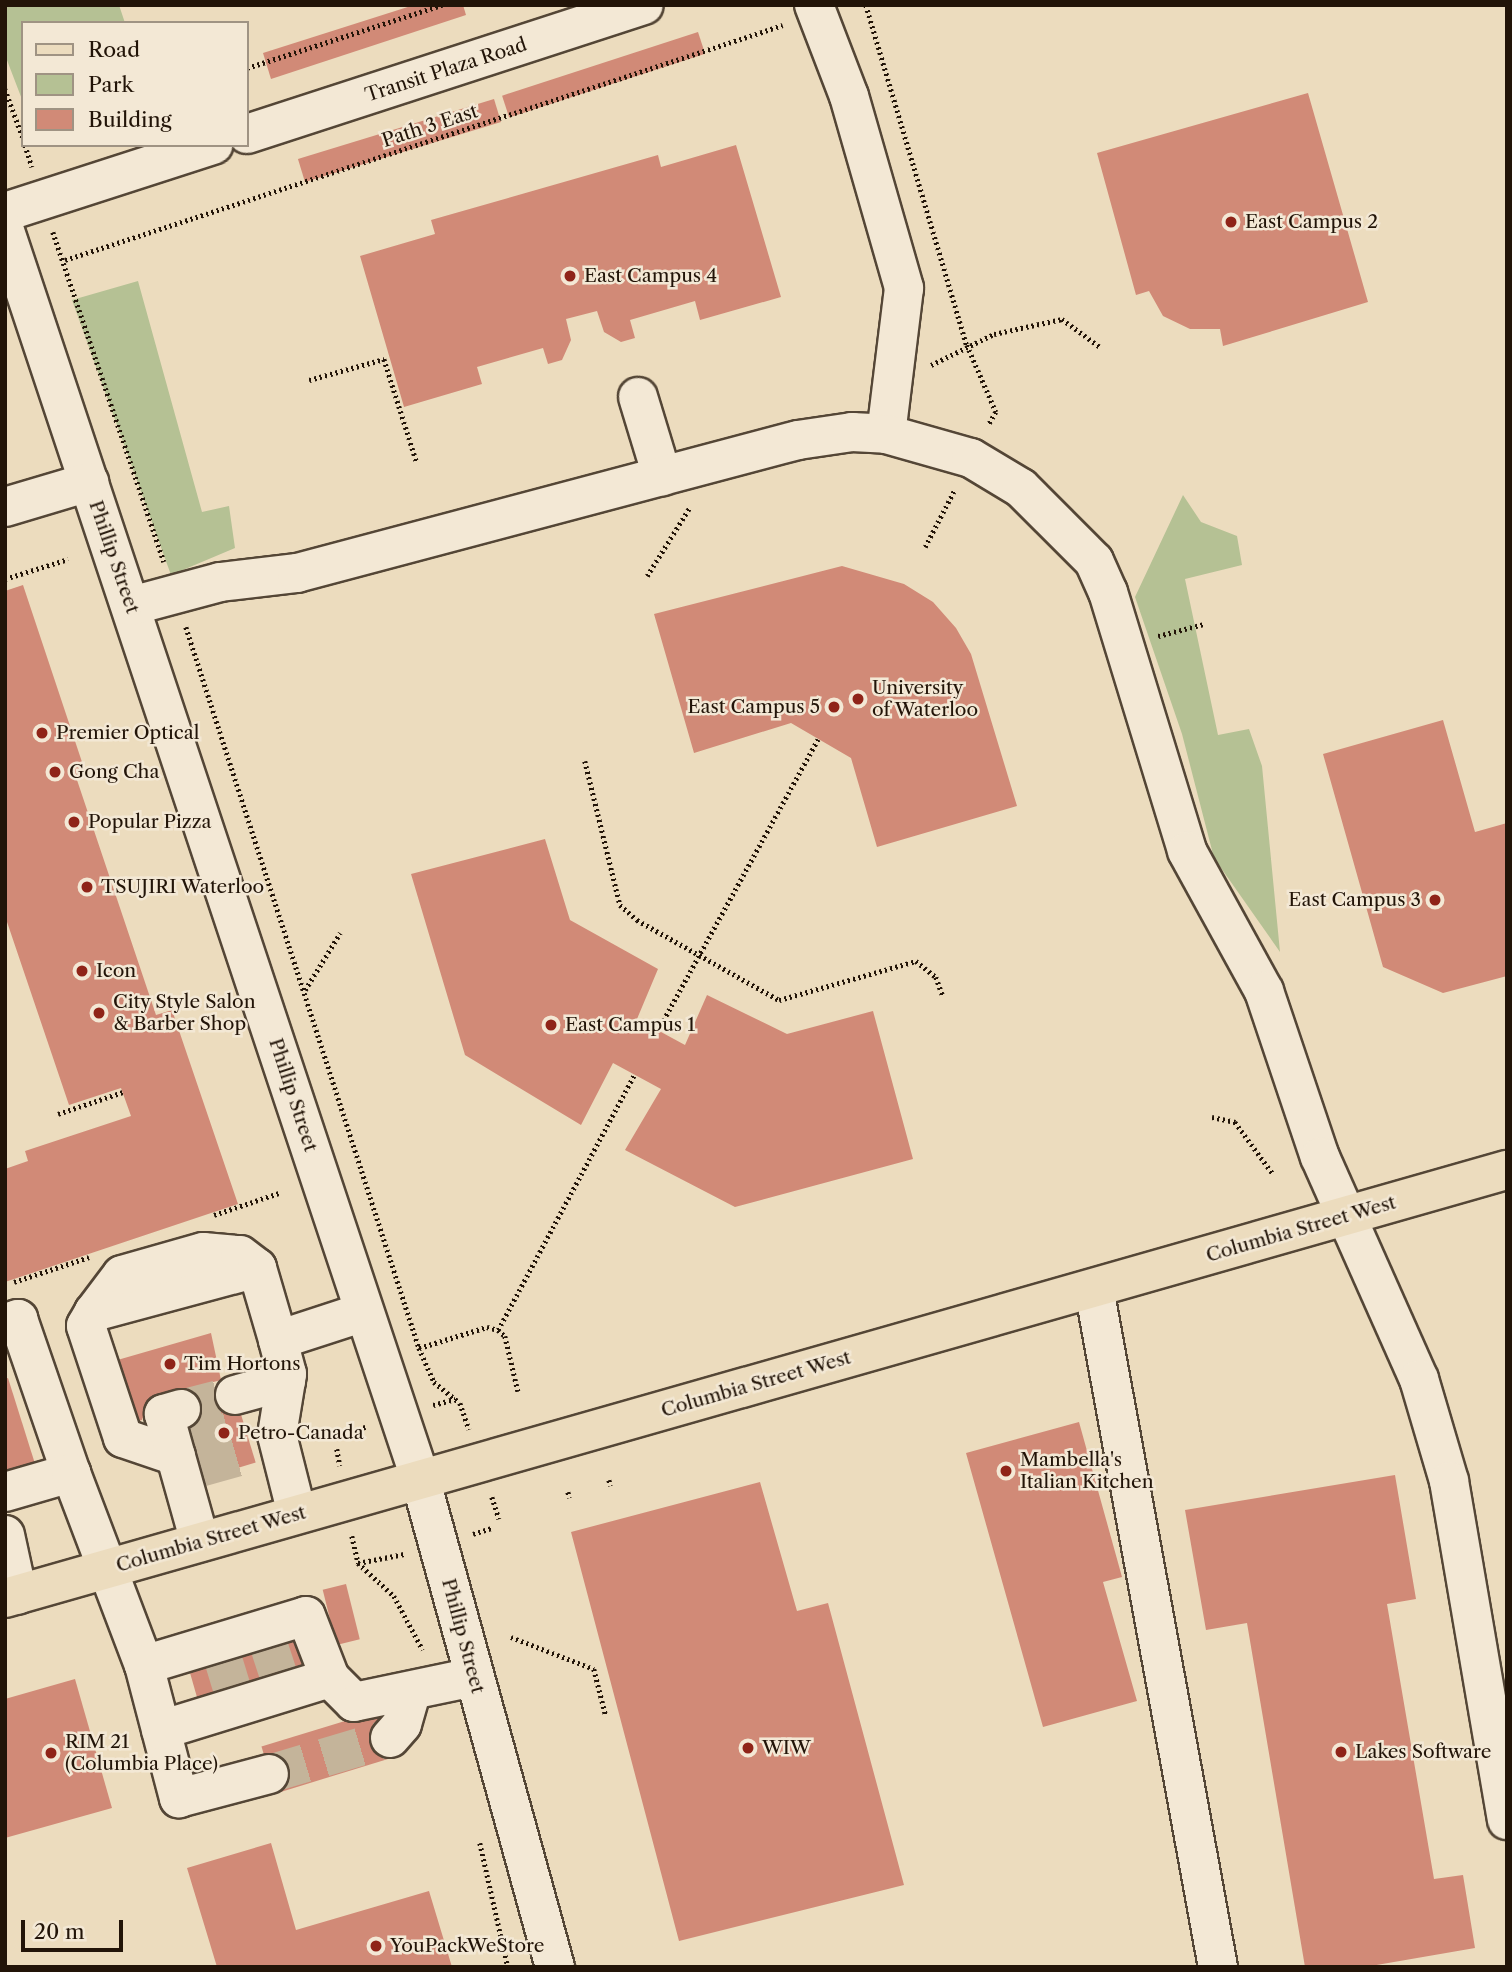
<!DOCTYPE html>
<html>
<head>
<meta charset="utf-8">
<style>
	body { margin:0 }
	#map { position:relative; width:1512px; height:1972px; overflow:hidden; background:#ecdcbe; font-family:"Libre Caslon Text",serif }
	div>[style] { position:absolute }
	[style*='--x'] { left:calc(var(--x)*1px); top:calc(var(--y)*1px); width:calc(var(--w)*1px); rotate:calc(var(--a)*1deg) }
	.green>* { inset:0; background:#b5c194 }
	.building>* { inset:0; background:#d18a77; transform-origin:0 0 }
	.minor-tunnel>* { height:38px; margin-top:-19px; transform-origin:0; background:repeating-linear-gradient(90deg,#c4b49a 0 38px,transparent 0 57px) }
	.path>* { height:4.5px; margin-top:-2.25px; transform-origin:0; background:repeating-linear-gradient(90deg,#221408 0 2px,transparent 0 5.5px) }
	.roads { filter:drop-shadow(2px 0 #544636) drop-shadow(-2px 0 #544636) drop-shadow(0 2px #544636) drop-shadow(0 -2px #544636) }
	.minor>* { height:38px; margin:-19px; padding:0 19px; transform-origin:19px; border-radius:19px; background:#f3e8d5 }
	.major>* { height:38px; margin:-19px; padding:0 19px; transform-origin:19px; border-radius:19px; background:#ecdcbe }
	.dots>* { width:19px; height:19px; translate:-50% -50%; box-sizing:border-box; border:4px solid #f3e8d5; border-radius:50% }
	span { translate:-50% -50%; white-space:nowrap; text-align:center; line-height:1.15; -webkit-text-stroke:5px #f3e8d5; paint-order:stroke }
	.street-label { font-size:19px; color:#221408 }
	.poi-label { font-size:19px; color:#221408 }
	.left { translate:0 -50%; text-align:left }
	.right { translate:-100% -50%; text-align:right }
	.frame { position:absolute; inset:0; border:7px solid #221408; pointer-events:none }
	.legend { position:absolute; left:21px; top:21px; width:228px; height:126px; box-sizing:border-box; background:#f3e8d5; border:2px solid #9f9383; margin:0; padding:9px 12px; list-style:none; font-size:21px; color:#221408 }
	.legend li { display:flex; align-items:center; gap:14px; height:35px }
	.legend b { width:35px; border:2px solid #9f9383 }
	.scale { position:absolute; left:21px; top:1920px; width:102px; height:32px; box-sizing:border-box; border:4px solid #221408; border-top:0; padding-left:9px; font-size:21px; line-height:24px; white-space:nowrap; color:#221408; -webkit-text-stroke:5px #f3e8d5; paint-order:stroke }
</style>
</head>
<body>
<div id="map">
	<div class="green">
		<div style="clip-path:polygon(5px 5px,119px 5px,125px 23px,23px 23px,23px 102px,5px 55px)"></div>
		<div style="clip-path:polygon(138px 281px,202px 512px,229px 506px,235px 548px,171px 575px,72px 300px)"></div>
		<div style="clip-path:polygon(1183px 495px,1201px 522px,1237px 536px,1242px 565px,1185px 579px,1218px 735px,1249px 729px,1262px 766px,1280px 952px,1214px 858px,1182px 734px,1135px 597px)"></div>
	</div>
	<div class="building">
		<div style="clip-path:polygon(414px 5px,463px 5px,466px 15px,271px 79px,263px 53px)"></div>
		<div style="left:698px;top:32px;width:23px;height:206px;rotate:72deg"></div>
		<div style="clip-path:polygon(1308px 93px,1368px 302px,1223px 346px,1220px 329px,1190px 329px,1163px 316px,1149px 291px,1136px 295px,1097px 153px)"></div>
		<div style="left:494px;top:99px;width:24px;height:205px;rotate:73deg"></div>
		<div style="clip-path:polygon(736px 145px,781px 297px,700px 320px,695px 301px,630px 320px,635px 338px,621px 342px,604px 332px,597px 311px,566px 319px,571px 340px,562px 360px,548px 364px,543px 348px,477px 367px,482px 384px,404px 407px,360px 256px,435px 234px,431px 220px,658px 155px,661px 167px)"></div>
		<div style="clip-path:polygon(842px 566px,904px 584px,933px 602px,956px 628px,971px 654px,1017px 806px,877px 847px,851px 758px,791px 723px,694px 753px,654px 614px)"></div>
		<div style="clip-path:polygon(23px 585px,87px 777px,77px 780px,156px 1015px,172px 1010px,238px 1204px,5px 1282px,5px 1169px,28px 1161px,25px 1151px,131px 1116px,121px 1088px,69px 1105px,5px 916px,5px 591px)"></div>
		<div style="clip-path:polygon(1443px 720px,1475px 832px,1507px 823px,1507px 976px,1443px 993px,1383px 967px,1323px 754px)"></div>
		<div style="clip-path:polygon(545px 839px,570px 920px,658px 969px,637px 1019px,685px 1045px,707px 995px,787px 1034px,873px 1011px,913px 1159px,735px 1207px,625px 1150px,661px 1089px,613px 1063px,581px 1125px,465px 1055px,411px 874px)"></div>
		<div style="clip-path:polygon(211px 1333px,221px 1380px,149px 1399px,142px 1420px,133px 1423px,114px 1361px)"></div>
		<div style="clip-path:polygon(8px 1378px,36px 1467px,5px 1476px,5px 1379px)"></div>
		<div style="left:232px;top:1385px;width:81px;height:56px;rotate:73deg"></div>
		<div style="clip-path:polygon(1079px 1422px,1122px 1577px,1103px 1582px,1137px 1701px,1043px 1727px,966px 1453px)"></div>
		<div style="clip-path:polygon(1395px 1475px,1416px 1599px,1387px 1604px,1434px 1879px,1463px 1875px,1475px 1948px,1365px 1967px,1305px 1967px,1247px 1623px,1206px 1630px,1185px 1510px)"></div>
		<div style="clip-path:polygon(760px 1482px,797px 1611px,828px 1603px,904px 1885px,679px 1941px,571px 1532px)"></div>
		<div style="left:346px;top:1584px;width:57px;height:24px;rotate:76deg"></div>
		<div style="left:304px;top:1635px;width:36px;height:120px;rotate:74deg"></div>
		<div style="clip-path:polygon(75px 1679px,112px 1808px,5px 1838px,5px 1699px)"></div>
		<div style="left:381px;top:1710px;width:49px;height:125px;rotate:73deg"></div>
		<div style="clip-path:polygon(271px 1843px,296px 1930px,429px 1891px,452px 1967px,217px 1967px,187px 1868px)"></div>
	</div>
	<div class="minor-tunnel">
		<div style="--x:181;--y:1409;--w:56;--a:-14.5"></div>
		<div style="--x:191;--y:1441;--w:56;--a:-14.5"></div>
		<div style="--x:200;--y:1468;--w:55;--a:-15.8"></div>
		<div style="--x:269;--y:1646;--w:36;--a:72"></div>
		<div style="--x:223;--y:1659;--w:37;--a:73"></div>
		<div style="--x:269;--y:1774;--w:126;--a:-16.6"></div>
	</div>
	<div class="path">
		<div style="--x:866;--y:5;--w:355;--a:73.5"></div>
		<div style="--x:967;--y:345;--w:73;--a:66.6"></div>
		<div style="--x:996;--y:412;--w:16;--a:120"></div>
		<div style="--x:247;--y:68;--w:205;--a:-17.9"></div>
		<div style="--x:5;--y:89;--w:52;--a:69.8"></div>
		<div style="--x:25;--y:145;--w:23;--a:72"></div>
		<div style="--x:53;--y:232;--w:348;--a:71.4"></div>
		<div style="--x:65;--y:260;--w:755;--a:-18.12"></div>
		<div style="--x:931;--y:365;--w:70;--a:-26.2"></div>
		<div style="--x:994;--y:334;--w:70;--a:-12.4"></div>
		<div style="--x:1062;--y:319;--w:47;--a:36.4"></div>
		<div style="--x:309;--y:380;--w:78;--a:-15.6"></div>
		<div style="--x:384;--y:359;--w:109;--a:72.4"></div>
		<div style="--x:925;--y:547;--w:65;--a:-62.7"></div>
		<div style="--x:647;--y:576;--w:81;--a:-58.1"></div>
		<div style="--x:5;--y:579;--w:66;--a:-17.6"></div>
		<div style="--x:186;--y:627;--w:758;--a:72.09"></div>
		<div style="--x:419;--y:1348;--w:37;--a:66"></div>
		<div style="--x:434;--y:1382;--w:33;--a:39"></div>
		<div style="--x:460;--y:1403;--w:28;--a:71"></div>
		<div style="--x:1158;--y:636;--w:48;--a:-14.6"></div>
		<div style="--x:585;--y:761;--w:148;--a:76.3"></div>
		<div style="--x:620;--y:905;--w:23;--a:41"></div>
		<div style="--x:637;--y:920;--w:163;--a:29.4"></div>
		<div style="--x:779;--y:1000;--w:142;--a:-15.9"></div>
		<div style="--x:916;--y:961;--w:26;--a:39"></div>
		<div style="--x:936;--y:977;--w:20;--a:70"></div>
		<div style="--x:305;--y:990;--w:67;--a:-58.4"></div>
		<div style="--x:658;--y:1030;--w:332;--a:-61.2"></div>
		<div style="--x:58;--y:1114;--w:69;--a:-18.7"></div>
		<div style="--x:1212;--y:1117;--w:24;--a:12"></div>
		<div style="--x:1235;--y:1122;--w:64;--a:53.8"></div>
		<div style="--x:214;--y:1215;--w:69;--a:-18.7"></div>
		<div style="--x:14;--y:1282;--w:79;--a:-18.4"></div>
		<div style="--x:498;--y:1330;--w:289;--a:-61.9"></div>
		<div style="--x:419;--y:1348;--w:71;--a:-17.2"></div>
		<div style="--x:487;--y:1327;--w:11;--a:15"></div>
		<div style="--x:498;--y:1330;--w:9;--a:41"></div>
		<div style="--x:505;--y:1336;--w:57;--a:76.7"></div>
		<div style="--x:433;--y:1405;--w:23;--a:-15"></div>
		<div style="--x:353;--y:1431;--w:13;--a:-18"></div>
		<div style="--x:337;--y:1449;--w:17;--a:80"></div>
		<div style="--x:609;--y:1480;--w:6;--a:72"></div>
		<div style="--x:568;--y:1492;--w:6;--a:72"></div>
		<div style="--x:492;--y:1497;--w:23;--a:72"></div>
		<div style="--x:473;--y:1534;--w:20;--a:-18"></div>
		<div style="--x:352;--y:1536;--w:28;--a:77"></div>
		<div style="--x:358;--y:1563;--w:49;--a:42.5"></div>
		<div style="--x:394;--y:1596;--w:61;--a:61.8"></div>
		<div style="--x:358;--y:1563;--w:47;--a:-11.1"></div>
		<div style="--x:511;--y:1637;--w:89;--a:21.1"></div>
		<div style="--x:594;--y:1669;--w:49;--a:75.7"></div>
		<div style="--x:480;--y:1843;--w:127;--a:77.3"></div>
	</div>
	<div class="roads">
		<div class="minor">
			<div style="--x:814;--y:5;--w:97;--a:69"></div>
			<div style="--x:849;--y:96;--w:200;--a:74"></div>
			<div style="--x:904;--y:288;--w:147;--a:97"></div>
			<div style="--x:247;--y:134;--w:417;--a:-18"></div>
			<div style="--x:5;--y:212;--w:219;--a:-17.9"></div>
			<div style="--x:5;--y:231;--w:1314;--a:71.59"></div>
			<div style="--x:420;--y:1478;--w:507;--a:74.57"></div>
			<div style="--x:638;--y:397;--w:83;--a:73.1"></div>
			<div style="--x:5;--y:507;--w:88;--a:-16.6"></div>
			<div style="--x:131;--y:606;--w:92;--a:-15.1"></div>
			<div style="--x:220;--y:582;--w:78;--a:-6.7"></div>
			<div style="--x:297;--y:573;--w:518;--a:-14.87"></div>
			<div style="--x:798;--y:440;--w:55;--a:-8.4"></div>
			<div style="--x:852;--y:432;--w:34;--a:3"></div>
			<div style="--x:886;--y:434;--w:88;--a:15.8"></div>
			<div style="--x:971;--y:458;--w:58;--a:31"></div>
			<div style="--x:1021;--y:488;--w:103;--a:45"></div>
			<div style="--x:1094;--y:561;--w:34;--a:66"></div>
			<div style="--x:1108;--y:592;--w:271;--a:73"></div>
			<div style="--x:1187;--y:851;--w:160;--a:61.2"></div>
			<div style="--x:1264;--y:991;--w:175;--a:71.4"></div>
			<div style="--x:1320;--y:1157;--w:243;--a:66"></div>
			<div style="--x:1419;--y:1379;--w:106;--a:73.6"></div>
			<div style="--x:1449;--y:1481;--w:344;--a:80.3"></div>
			<div style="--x:257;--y:1268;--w:169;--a:164.9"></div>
			<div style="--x:94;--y:1312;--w:46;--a:-52.9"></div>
			<div style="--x:122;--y:1275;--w:84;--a:-15.9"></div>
			<div style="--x:203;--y:1252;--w:37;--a:5"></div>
			<div style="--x:240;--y:1255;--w:21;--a:37"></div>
			<div style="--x:257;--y:1268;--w:75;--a:73.7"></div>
			<div style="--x:1094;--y:1289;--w:689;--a:79.64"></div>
			<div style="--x:94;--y:1312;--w:16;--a:120"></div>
			<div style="--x:86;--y:1326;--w:118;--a:71.7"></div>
			<div style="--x:123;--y:1438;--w:56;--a:18.8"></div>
			<div style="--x:5;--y:1323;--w:14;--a:-17"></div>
			<div style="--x:18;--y:1319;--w:163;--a:71"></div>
			<div style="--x:235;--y:1395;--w:53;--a:-15.4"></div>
			<div style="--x:181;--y:1409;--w:18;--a:164"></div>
			<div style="--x:164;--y:1414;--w:133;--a:74.3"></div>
			<div style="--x:5;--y:1492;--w:69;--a:-16.1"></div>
			<div style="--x:71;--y:1473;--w:205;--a:69.2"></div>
			<div style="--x:144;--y:1665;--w:169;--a:-16.8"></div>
			<div style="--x:306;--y:1616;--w:66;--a:68.8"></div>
			<div style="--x:330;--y:1678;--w:34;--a:45"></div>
			<div style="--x:354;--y:1702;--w:123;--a:-11.8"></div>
			<div style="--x:297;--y:1514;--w:81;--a:-104.2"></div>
			<div style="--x:277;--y:1435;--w:62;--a:-80.7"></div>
			<div style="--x:287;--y:1374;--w:35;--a:-105"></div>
			<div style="--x:278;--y:1340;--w:90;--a:-18"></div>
			<div style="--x:5;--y:1535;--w:61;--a:77.8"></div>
			<div style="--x:144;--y:1665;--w:138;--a:75.3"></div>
			<div style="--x:179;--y:1798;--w:93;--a:-14.9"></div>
			<div style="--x:161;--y:1730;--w:177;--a:-17.1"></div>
			<div style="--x:390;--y:1738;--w:18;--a:-49"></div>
			<div style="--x:402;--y:1724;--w:32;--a:-74"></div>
		</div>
		<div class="major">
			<div style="--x:5;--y:1598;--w:1562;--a:-15.91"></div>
		</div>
	</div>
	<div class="dots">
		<div style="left:1231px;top:222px;background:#8f2418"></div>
		<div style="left:570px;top:276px;background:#8f2418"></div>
		<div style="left:858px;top:699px;background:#8f2418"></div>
		<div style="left:834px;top:707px;background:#8f2418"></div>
		<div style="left:42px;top:733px;background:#8f2418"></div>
		<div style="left:55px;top:772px;background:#8f2418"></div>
		<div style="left:74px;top:822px;background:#8f2418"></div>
		<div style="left:87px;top:887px;background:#8f2418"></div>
		<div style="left:1435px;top:900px;background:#8f2418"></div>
		<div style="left:82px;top:971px;background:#8f2418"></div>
		<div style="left:99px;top:1013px;background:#8f2418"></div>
		<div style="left:551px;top:1025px;background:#8f2418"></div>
		<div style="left:170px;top:1364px;background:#8f2418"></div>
		<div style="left:224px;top:1433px;background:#8f2418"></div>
		<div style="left:1006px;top:1471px;background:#8f2418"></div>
		<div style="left:748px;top:1748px;background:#8f2418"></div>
		<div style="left:1341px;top:1752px;background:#8f2418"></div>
		<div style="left:51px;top:1753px;background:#8f2418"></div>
		<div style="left:376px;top:1946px;background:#8f2418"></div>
	</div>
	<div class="street-label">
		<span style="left:446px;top:70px;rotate:-18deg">Transit Plaza Road</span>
		<span style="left:430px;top:126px;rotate:-18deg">Path 3 East</span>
		<span style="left:114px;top:557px;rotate:71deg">Phillip Street</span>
		<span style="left:293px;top:1095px;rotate:72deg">Phillip Street</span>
		<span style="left:1301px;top:1229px;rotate:-16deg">Columbia Street West</span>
		<span style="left:756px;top:1384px;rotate:-16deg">Columbia Street West</span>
		<span style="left:211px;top:1539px;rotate:-16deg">Columbia Street West</span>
		<span style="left:463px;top:1636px;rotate:75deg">Phillip Street</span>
	</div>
	<div class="poi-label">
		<span class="left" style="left:1245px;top:222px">East Campus 2</span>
		<span class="left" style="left:584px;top:276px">East Campus 4</span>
		<span class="left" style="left:872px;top:699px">University<br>of Waterloo</span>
		<span class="right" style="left:820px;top:707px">East Campus 5</span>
		<span class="left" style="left:56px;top:733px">Premier Optical</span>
		<span class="left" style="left:69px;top:772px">Gong Cha</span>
		<span class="left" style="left:88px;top:822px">Popular Pizza</span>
		<span class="left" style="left:101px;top:887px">TSUJIRI Waterloo</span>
		<span class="right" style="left:1421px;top:900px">East Campus 3</span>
		<span class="left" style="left:96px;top:971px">Icon</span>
		<span class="left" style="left:113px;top:1013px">City Style Salon<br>&amp; Barber Shop</span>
		<span class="left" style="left:565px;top:1025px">East Campus 1</span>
		<span class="left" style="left:184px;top:1364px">Tim Hortons</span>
		<span class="left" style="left:238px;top:1433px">Petro-Canada</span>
		<span class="left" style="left:1020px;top:1471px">Mambella's<br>Italian Kitchen</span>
		<span class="left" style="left:65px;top:1753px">RIM 21<br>(Columbia Place)</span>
		<span class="left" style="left:762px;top:1748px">WIW</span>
		<span class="left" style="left:1355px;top:1752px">Lakes Software</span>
		<span class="left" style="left:390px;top:1946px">YouPackWeStore</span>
	</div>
	<div class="frame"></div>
	<ul class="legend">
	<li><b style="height:9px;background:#ecdcbe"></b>Road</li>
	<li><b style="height:19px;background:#b5c194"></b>Park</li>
	<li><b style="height:19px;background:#d18a77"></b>Building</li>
	</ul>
	<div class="scale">20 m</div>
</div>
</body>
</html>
